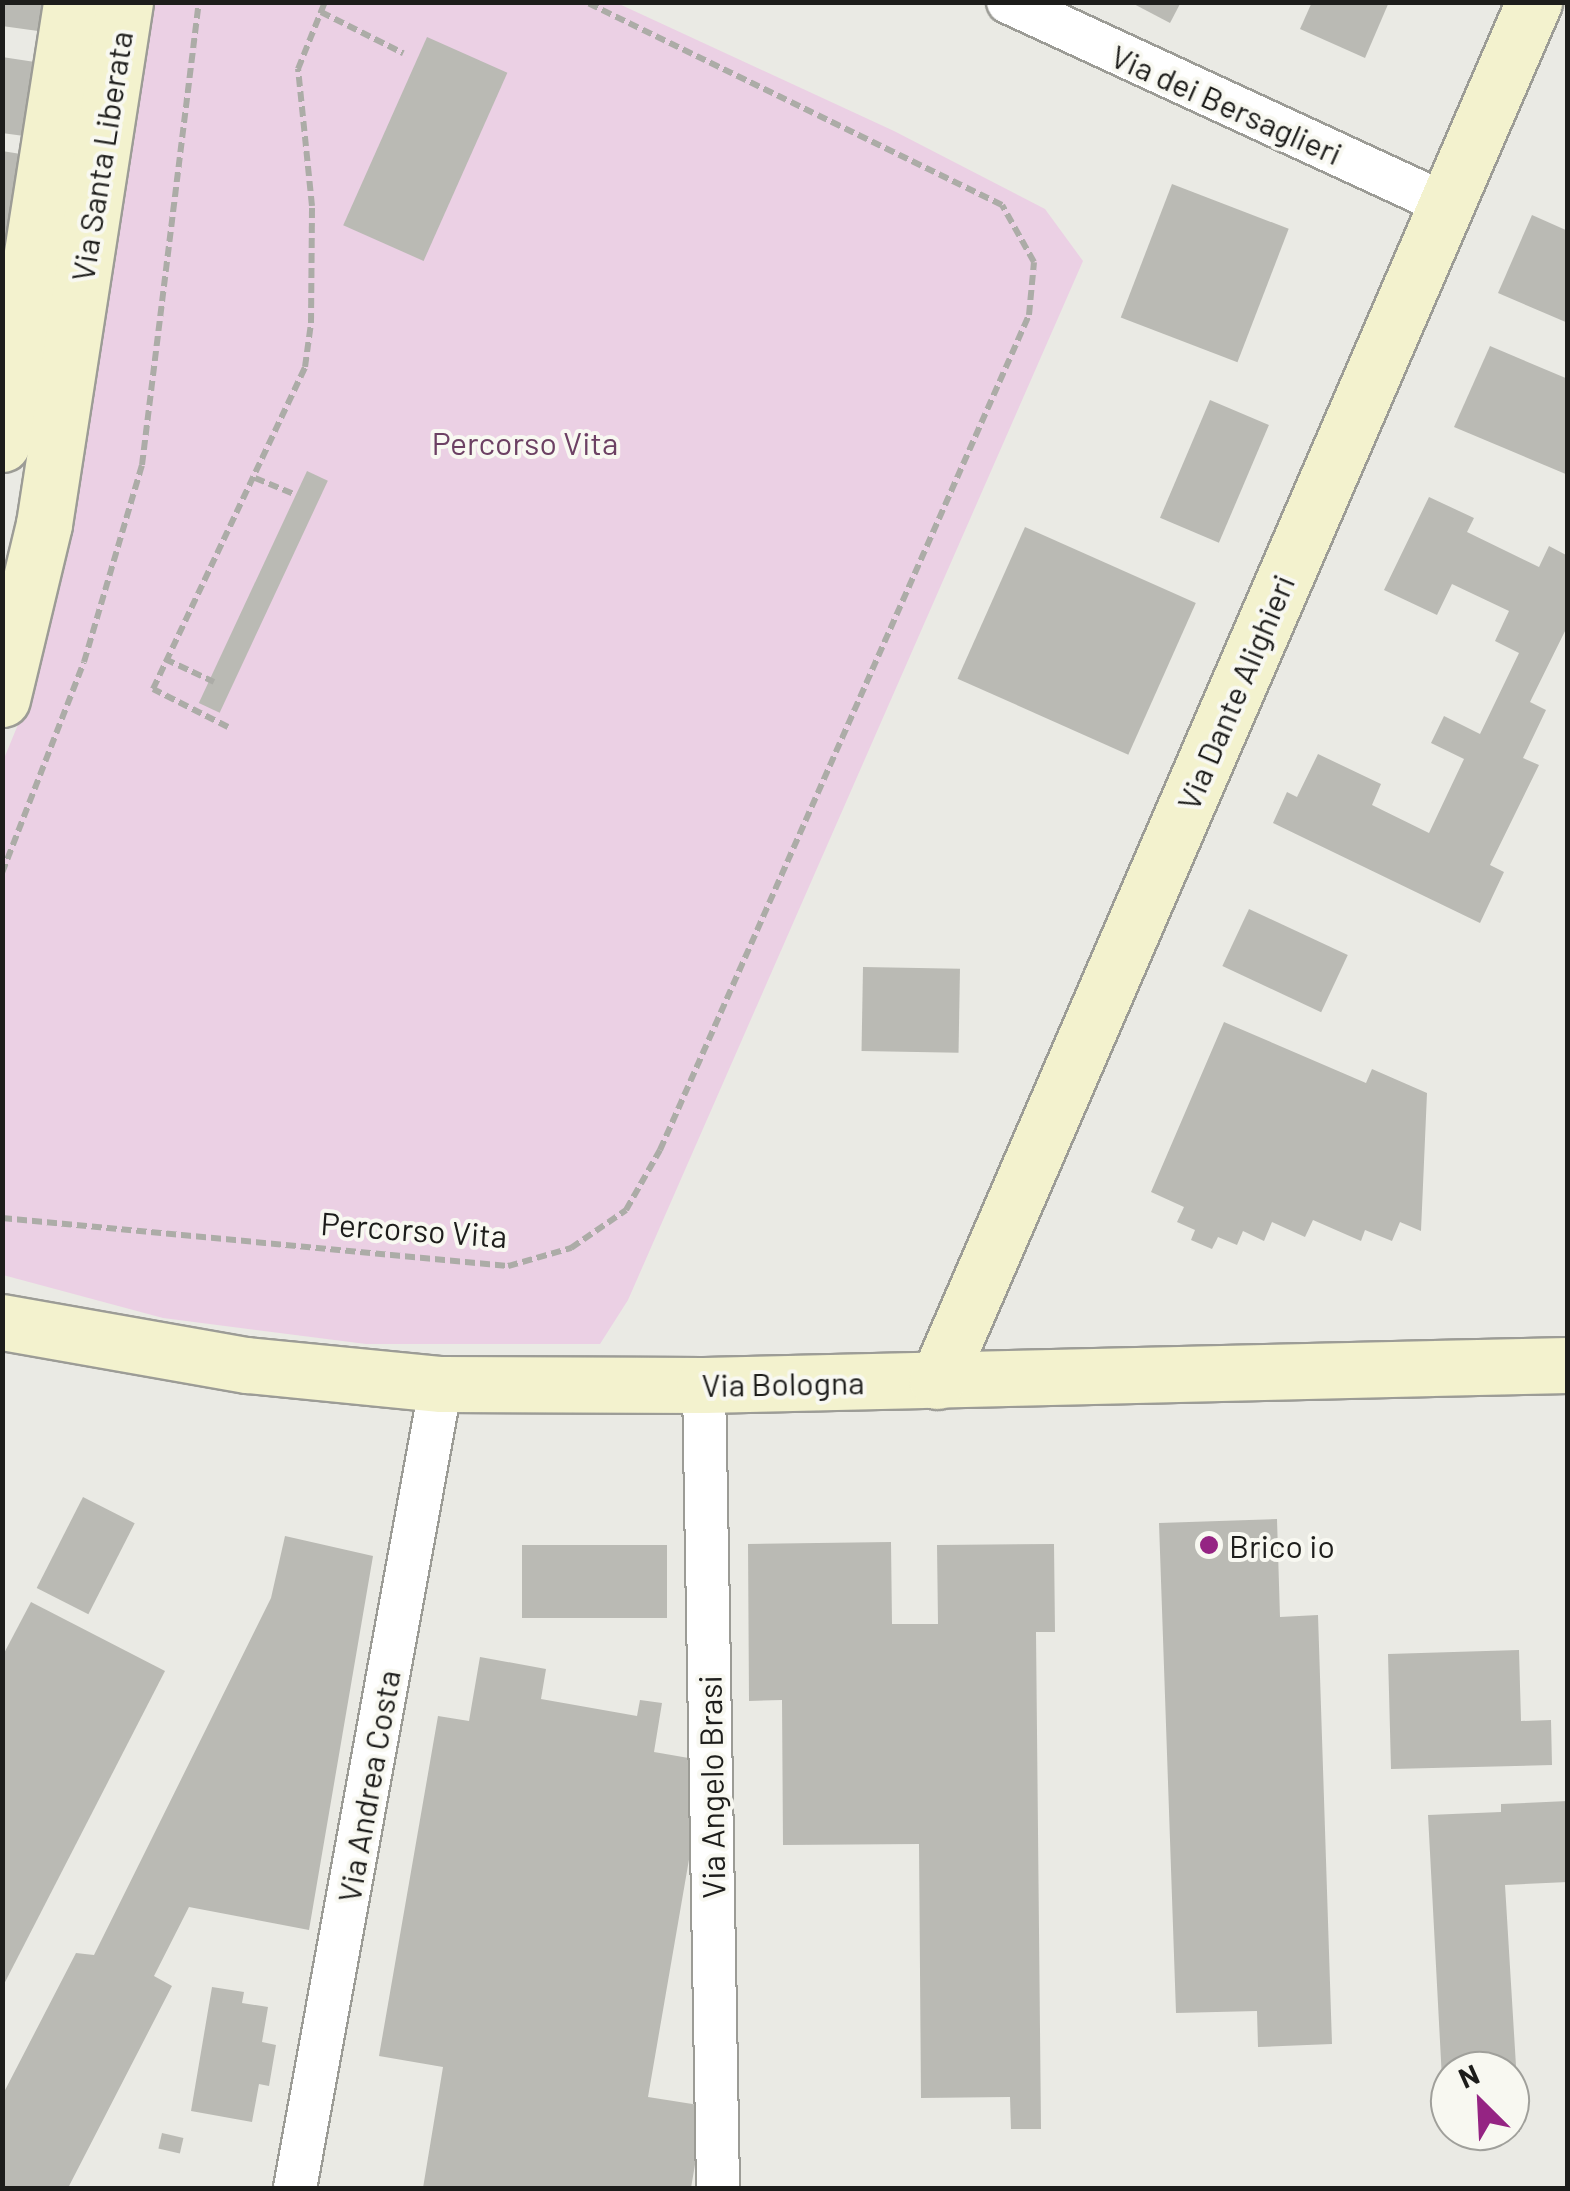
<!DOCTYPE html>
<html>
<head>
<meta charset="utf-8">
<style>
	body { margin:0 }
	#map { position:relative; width:1570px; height:2191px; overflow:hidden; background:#eaeae4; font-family:Barlow,sans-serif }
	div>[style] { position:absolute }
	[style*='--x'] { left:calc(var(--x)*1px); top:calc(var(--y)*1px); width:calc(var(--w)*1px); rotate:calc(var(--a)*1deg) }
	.green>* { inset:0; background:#ebd0e4 }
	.building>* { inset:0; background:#babab4; transform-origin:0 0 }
	.path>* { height:6px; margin-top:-3px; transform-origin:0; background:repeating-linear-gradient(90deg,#acaca7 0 10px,transparent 0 15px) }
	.roads { filter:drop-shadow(2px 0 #9c9c96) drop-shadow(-2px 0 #9c9c96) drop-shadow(0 2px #9c9c96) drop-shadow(0 -2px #9c9c96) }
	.street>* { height:42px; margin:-21px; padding:0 21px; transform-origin:21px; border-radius:21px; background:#fff }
	.secondary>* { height:55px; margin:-27.5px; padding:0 27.5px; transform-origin:27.5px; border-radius:27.5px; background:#f3f2ce }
	.dots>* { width:28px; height:28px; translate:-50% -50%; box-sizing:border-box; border:5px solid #f8f8f1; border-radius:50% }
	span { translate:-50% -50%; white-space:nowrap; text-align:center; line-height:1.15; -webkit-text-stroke:8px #f8f8f1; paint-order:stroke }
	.street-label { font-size:32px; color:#1d1d1b }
	.park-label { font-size:32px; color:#6c4063 }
	.poi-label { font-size:32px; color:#1d1d1b }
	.left { translate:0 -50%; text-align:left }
	.frame { position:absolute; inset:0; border:5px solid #1d1d1b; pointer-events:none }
	.north { position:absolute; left:1430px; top:2051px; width:100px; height:100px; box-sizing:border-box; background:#f8f8f1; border:2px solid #a0a09b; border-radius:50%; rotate:336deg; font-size:28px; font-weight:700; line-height:40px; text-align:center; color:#1d1d1b }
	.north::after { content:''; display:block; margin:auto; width:35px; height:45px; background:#952483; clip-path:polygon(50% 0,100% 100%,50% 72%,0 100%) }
</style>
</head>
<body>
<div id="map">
	<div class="green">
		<div style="clip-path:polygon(154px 3px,617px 3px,894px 131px,1045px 209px,1083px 261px,628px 1300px,600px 1344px,366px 1344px,163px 1318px,3px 1275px,3px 761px,38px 676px,56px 603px,85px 445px,121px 177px)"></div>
	</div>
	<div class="building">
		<div style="clip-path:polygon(2px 2px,42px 2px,38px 31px,2px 26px)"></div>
		<div style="clip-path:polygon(1130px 2px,1181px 2px,1170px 23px)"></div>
		<div style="clip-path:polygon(1312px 2px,1389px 2px,1365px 58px,1300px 29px)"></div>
		<div style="left:427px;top:37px;width:88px;height:206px;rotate:24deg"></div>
		<div style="clip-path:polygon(2px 57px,35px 62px,24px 136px,2px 133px)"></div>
		<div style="clip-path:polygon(2px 151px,27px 155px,13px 245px,2px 243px)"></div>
		<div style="left:1172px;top:184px;width:125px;height:143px;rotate:21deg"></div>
		<div style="clip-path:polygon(1532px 215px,1568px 231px,1568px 323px,1498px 293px)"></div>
		<div style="clip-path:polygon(1490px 346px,1568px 379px,1568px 475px,1454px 427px)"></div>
		<div style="left:1210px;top:400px;width:64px;height:128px;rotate:23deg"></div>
		<div style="left:307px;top:471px;width:23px;height:256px;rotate:25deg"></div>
		<div style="clip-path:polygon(1429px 497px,1474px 518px,1467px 532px,1539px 567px,1549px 546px,1568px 556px,1568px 625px,1530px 702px,1546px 710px,1523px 758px,1539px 765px,1490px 865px,1504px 872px,1480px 923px,1273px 823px,1287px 792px,1297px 797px,1318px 754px,1381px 784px,1372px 805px,1429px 833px,1464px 759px,1431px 743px,1444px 716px,1480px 734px,1519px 653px,1495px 641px,1509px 611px,1452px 584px,1437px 615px,1384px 590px)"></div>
		<div style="left:1025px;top:527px;width:187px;height:166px;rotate:24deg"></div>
		<div style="left:1249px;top:909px;width:109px;height:63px;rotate:25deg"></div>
		<div style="left:863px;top:967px;width:97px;height:84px;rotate:1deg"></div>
		<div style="clip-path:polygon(1224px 1022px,1366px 1083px,1372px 1069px,1427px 1093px,1421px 1231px,1400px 1222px,1392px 1241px,1365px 1230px,1361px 1241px,1313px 1220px,1305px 1237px,1272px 1222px,1264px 1241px,1243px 1231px,1237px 1245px,1218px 1237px,1212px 1249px,1191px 1240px,1195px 1230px,1177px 1222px,1184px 1207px,1151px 1192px)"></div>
		<div style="left:83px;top:1497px;width:58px;height:102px;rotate:27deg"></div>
		<div style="clip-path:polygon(1277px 1519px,1280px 1617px,1318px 1615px,1332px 2044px,1258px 2047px,1257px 2011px,1176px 2013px,1159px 1523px)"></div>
		<div style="clip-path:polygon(285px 1536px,373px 1556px,309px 1930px,189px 1907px,154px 1976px,172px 1986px,68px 2188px,2px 2188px,2px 2096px,76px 1953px,94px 1955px,271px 1598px)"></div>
		<div style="clip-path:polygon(891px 1542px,892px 1624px,938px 1624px,937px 1545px,1054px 1544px,1055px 1632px,1036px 1632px,1041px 2129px,1011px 2129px,1010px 2097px,921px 2098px,919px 1844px,783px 1845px,782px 1700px,749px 1701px,748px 1544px)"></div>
		<div style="left:522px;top:1545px;width:145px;height:73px"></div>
		<div style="clip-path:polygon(31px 1602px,165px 1671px,2px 1988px,2px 1657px)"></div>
		<div style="clip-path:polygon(1519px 1650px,1521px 1721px,1551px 1720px,1552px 1765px,1391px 1769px,1388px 1654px)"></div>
		<div style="clip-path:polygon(480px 1657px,546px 1669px,541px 1699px,637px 1716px,640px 1700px,662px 1703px,654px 1752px,706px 1761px,648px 2097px,705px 2106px,691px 2188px,423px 2188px,443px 2067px,379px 2056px,438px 1716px,469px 1721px)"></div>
		<div style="clip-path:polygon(1568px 1801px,1568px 1882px,1505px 1885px,1520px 2132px,1510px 2132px,1510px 2071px,1450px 2071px,1450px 2131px,1479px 2134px,1445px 2136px,1428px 1815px,1501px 1812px,1501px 1804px)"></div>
		<div style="clip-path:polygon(212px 1987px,244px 1992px,242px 2003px,268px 2007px,262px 2042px,276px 2045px,269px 2086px,259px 2084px,252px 2122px,191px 2111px)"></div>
		<div style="left:162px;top:2133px;width:22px;height:16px;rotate:13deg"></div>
	</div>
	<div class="path">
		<div style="--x:321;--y:12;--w:92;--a:26.6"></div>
		<div style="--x:255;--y:478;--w:44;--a:22.5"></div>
		<div style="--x:165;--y:659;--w:54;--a:25.1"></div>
		<div style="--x:228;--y:727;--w:84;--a:-153.1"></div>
		<div style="--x:153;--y:689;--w:356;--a:-64.7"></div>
		<div style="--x:305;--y:367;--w:44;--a:-82.2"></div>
		<div style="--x:311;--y:323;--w:117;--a:-89.5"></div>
		<div style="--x:312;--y:206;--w:138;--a:-95.8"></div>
		<div style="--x:298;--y:69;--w:72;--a:-68.1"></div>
		<div style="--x:2;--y:873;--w:226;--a:-68.8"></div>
		<div style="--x:84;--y:662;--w:205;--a:-73.6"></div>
		<div style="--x:142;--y:465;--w:466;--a:-83"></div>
		<div style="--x:2;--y:1218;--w:508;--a:5.42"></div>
		<div style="--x:508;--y:1266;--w:66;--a:-15.9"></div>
		<div style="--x:571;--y:1248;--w:67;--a:-34.6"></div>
		<div style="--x:626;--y:1210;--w:69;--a:-60.5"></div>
		<div style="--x:660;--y:1150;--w:913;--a:-66.16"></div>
		<div style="--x:1029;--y:315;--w:53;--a:-84.6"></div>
		<div style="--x:1034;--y:262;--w:65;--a:-119.3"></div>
		<div style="--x:1002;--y:205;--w:464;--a:-154"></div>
	</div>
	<div class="roads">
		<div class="street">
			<div style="--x:1008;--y:2;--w:482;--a:24.8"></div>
			<div style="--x:704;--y:1385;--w:803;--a:89"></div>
			<div style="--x:295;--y:2188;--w:817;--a:-79.71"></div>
		</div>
		<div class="secondary">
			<div style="--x:2;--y:444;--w:447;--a:-81.1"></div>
			<div style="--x:2;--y:699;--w:180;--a:-76.5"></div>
			<div style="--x:44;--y:524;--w:528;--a:-81.18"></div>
			<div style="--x:2;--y:1322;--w:249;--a:10"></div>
			<div style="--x:247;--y:1365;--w:195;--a:5.6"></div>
			<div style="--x:441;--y:1384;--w:263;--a:0.2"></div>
			<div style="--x:704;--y:1385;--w:864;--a:-1.33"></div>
			<div style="--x:937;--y:1381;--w:1503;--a:-66.59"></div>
		</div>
	</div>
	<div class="dots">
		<div style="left:1209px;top:1545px;background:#952483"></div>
	</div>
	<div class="street-label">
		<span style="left:1227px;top:104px;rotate:24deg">Via dei Bersaglieri</span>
		<span style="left:101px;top:156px;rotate:-81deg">Via Santa Liberata</span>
		<span style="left:1235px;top:692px;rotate:-67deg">Via Dante Alighieri</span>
		<span style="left:414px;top:1229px;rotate:4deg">Percorso Vita</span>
		<span style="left:783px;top:1383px;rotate:-1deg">Via Bologna</span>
		<span style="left:368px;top:1786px;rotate:-80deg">Via Andrea Costa</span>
		<span style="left:711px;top:1787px;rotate:-91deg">Via Angelo Brasi</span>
	</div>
	<div class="park-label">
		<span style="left:525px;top:442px">Percorso Vita</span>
	</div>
	<div class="poi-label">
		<span class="left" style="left:1229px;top:1545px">Brico io</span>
	</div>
	<div class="frame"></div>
	<div class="north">N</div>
</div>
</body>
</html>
